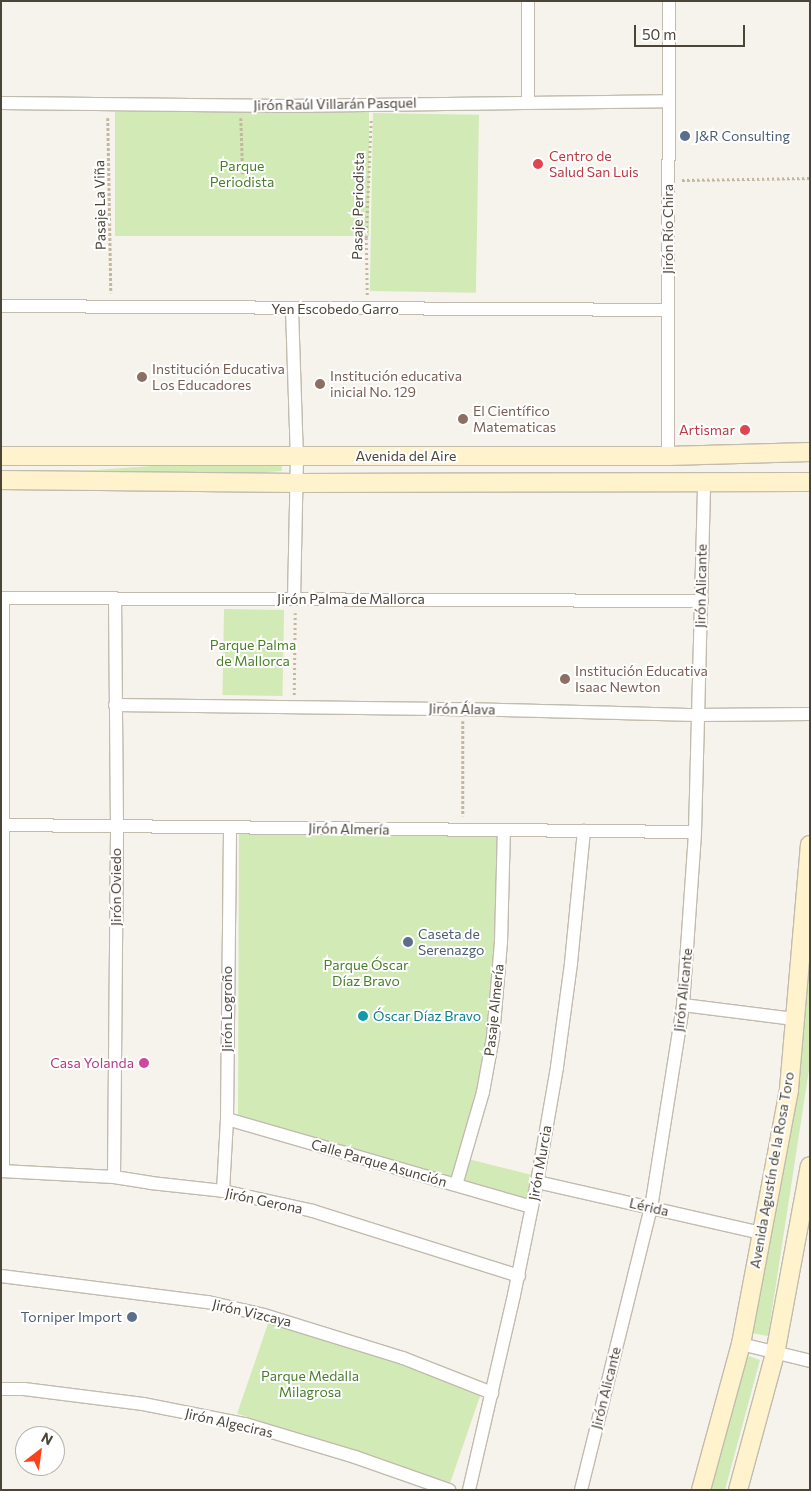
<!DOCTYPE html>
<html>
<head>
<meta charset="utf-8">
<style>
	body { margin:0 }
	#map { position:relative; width:811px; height:1491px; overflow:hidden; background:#f6f3ec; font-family:Commissioner,sans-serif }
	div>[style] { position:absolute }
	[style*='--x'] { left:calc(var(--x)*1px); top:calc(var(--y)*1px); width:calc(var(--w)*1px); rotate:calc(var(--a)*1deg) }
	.green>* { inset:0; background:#d2eab5; transform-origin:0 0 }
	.path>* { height:2.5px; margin-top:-1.25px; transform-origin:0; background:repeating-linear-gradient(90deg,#c4b79f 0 2.5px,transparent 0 5px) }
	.roads { filter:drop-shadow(1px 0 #c2bbae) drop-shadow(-1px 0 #c2bbae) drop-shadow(0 1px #c2bbae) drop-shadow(0 -1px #c2bbae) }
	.street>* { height:12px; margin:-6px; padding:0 6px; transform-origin:6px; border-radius:6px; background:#fff }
	.secondary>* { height:18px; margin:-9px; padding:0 9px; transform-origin:9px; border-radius:9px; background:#fff3cd }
	.dots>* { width:14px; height:14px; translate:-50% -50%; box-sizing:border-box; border:2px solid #fff; border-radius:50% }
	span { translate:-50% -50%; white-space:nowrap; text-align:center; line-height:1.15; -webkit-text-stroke:4px #fff; paint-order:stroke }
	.street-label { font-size:14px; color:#4b4439 }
	.service-label { font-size:14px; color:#4e5e75 }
	.left { translate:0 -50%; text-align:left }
	.right { translate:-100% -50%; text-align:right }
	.health-label { font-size:14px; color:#be3a42 }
	.park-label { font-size:14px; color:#4a7f2a }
	.education-label { font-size:14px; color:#785e54 }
	.culture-label { font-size:14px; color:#0d838f }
	.hotel-label { font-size:14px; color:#b23c85 }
	.frame { position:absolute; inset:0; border:2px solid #4b4439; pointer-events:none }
	.north { position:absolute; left:15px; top:1426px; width:50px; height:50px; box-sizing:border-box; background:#fff; border:1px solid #b7b4b0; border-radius:50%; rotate:30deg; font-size:14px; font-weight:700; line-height:20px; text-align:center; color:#4b4439 }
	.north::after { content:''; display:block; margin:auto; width:18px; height:22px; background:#fc3f1d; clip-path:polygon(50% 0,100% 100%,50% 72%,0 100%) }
	.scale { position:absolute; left:634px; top:25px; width:111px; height:22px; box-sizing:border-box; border:2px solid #4b4439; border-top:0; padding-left:6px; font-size:15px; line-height:18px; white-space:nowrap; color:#4b4439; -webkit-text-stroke:4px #fff; paint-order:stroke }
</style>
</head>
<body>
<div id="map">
	<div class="green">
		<div style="left:115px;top:112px;width:254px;height:124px"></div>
		<div style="left:373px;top:113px;width:106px;height:178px;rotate:1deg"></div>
		<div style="left:281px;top:457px;width:14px;height:280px;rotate:86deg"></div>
		<div style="left:224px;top:609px;width:60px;height:86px;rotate:1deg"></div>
		<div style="clip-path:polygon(239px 827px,501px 830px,493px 1011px,478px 1089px,453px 1180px,238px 1117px)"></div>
		<div style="clip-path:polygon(810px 889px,810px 1063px,768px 1336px,746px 1332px)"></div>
		<div style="left:468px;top:1159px;width:67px;height:24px;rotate:14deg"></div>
		<div style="left:270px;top:1318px;width:224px;height:101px;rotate:19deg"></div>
		<div style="clip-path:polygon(743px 1354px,760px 1360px,725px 1490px,709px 1490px)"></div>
	</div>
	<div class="path">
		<div style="--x:108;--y:118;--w:175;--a:89"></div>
		<div style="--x:241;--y:118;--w:56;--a:88"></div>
		<div style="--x:682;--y:180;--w:128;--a:-0.9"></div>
		<div style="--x:367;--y:295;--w:57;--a:-91"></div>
		<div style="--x:366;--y:238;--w:120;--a:-87.6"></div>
		<div style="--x:294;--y:695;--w:82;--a:-89.3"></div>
		<div style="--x:463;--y:721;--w:95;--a:90"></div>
	</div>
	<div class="roads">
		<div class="street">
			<div style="--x:528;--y:102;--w:101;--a:-90"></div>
			<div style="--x:1;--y:103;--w:284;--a:0.6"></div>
			<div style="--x:285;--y:106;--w:383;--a:-0.7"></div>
			<div style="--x:1;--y:306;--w:667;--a:0.34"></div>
			<div style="--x:292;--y:309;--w:148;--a:88.1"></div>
			<div style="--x:297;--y:457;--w:142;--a:91.2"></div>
			<div style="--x:668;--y:456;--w:455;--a:-89.9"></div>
			<div style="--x:1;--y:598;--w:701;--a:0.25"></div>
			<div style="--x:3;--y:598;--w:573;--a:90"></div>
			<div style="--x:115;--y:705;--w:348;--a:0.7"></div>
			<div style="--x:463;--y:709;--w:234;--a:1.5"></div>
			<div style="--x:697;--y:715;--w:113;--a:-0.5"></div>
			<div style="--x:3;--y:825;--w:692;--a:0.58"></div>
			<div style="--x:683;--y:1005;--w:112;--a:7.2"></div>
			<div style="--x:227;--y:1119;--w:316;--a:16.1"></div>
			<div style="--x:1;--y:1171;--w:113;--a:3"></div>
			<div style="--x:114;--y:1177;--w:37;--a:9"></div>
			<div style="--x:151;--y:1183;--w:72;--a:6.3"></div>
			<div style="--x:223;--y:1191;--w:92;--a:12.5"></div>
			<div style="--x:313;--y:1211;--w:216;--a:17.5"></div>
			<div style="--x:114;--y:1177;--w:351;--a:-89.5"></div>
			<div style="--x:117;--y:826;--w:228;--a:-90.5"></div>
			<div style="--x:537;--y:1182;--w:230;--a:12.8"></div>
			<div style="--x:456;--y:1185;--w:97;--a:-73.8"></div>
			<div style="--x:483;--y:1092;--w:56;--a:-79.7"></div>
			<div style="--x:493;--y:1037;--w:95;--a:-85.2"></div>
			<div style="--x:501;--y:942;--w:112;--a:-88.5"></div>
			<div style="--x:223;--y:1191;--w:72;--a:-86.8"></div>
			<div style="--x:227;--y:1119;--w:292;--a:-89.4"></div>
			<div style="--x:1;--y:1276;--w:209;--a:7.2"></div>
			<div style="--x:208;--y:1302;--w:57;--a:13.1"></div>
			<div style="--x:264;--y:1315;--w:145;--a:17.2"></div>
			<div style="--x:403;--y:1358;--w:96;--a:21.5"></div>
			<div style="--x:741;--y:1344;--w:71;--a:13.8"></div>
			<div style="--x:1;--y:1389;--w:23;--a:0"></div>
			<div style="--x:24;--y:1389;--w:120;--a:7.2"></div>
			<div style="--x:143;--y:1404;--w:104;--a:11.1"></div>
			<div style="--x:245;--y:1424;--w:115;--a:16.7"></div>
			<div style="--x:355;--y:1457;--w:100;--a:19.3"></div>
			<div style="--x:469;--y:1490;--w:200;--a:-77"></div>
			<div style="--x:514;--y:1295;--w:115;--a:-78.5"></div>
			<div style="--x:537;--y:1182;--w:117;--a:-80.1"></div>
			<div style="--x:557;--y:1067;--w:105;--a:-82.3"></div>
			<div style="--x:571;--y:963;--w:133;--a:-84.4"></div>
			<div style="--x:581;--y:1490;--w:291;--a:-76.1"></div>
			<div style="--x:651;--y:1208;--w:206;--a:-81"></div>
			<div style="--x:683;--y:1005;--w:173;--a:-86"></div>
			<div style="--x:695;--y:832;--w:351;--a:-88.5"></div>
		</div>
		<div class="secondary">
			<div style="--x:1;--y:456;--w:667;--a:0"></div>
			<div style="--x:668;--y:456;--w:142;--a:-1.6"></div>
			<div style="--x:1;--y:480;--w:296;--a:0.6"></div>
			<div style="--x:297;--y:483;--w:513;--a:-0.11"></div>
			<div style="--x:701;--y:1490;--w:151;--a:-74.7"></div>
			<div style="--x:741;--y:1344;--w:259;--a:-79.3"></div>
			<div style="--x:789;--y:1089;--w:245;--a:-85.1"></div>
			<div style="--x:738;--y:1490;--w:141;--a:-74.8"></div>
			<div style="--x:775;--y:1354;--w:191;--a:-79.5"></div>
		</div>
	</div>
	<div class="dots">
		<div style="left:685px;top:136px;background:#5c6f8a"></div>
		<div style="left:538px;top:164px;background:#e0444e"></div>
		<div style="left:142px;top:377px;background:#8d6e63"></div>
		<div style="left:320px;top:384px;background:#8d6e63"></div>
		<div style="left:463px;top:419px;background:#8d6e63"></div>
		<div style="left:745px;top:430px;background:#e0444e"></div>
		<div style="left:565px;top:679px;background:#8d6e63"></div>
		<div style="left:408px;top:942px;background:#5c6f8a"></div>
		<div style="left:363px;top:1016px;background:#0f9aa8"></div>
		<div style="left:144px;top:1063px;background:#d1479c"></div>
		<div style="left:132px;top:1317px;background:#5c6f8a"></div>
	</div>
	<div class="street-label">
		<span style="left:335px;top:104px;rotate:-1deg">Jirón Raúl Villarán Pasquel</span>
		<span style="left:100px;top:205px;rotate:-91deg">Pasaje La Viña</span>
		<span style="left:358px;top:206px;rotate:-89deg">Pasaje Periodista</span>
		<span style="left:668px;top:229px;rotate:-90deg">Jirón Río Chira</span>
		<span style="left:335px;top:309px">Yen Escobedo Garro</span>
		<span style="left:406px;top:456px">Avenida del Aire</span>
		<span style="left:701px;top:586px;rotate:-89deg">Jirón Alicante</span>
		<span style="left:351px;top:599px">Jirón Palma de Mallorca</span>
		<span style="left:462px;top:709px;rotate:1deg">Jirón Álava</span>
		<span style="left:349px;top:829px;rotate:1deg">Jirón Almería</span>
		<span style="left:116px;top:887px;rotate:-90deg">Jirón Oviedo</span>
		<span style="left:683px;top:990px;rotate:-84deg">Jirón Alicante</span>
		<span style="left:227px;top:1009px;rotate:-90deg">Jirón Logroño</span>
		<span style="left:494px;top:1010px;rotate:-84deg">Pasaje Almería</span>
		<span style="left:379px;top:1163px;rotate:16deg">Calle Parque Asunción</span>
		<span style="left:540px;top:1163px;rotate:-80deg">Jirón Murcia</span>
		<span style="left:772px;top:1170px;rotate:-80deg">Avenida Agustín de la Rosa Toro</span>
		<span style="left:264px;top:1201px;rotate:12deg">Jirón Gerona</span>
		<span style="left:649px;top:1207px;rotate:13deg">Lérida</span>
		<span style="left:252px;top:1313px;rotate:13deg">Jirón Vizcaya</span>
		<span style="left:606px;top:1388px;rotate:-76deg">Jirón Alicante</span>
		<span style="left:229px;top:1423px;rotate:13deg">Jirón Algeciras</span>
	</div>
	<div class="service-label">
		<span class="left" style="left:695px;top:136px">J&amp;R Consulting</span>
		<span class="left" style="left:418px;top:942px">Caseta de<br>Serenazgo</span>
		<span class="right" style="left:122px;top:1317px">Torniper Import</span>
	</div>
	<div class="health-label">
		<span class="left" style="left:549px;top:164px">Centro de<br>Salud San Luis</span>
		<span class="right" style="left:735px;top:430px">Artismar</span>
	</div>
	<div class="park-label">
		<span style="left:242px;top:174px">Parque<br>Periodista</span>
		<span style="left:253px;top:653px">Parque Palma<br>de Mallorca</span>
		<span style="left:366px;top:973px">Parque Óscar<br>Díaz Bravo</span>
		<span style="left:310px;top:1384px">Parque Medalla<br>Milagrosa</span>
	</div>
	<div class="education-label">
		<span class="left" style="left:152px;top:377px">Institución Educativa<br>Los Educadores</span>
		<span class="left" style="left:330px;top:384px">Institución educativa<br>inicial No. 129</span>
		<span class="left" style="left:473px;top:419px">El Científico<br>Matematicas</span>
		<span class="left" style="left:575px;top:679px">Institución Educativa<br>Isaac Newton</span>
	</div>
	<div class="culture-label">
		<span class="left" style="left:373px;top:1016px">Óscar Díaz Bravo</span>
	</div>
	<div class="hotel-label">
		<span class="right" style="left:134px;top:1063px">Casa Yolanda</span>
	</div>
	<div class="frame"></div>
	<div class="north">N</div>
	<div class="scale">50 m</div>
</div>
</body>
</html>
